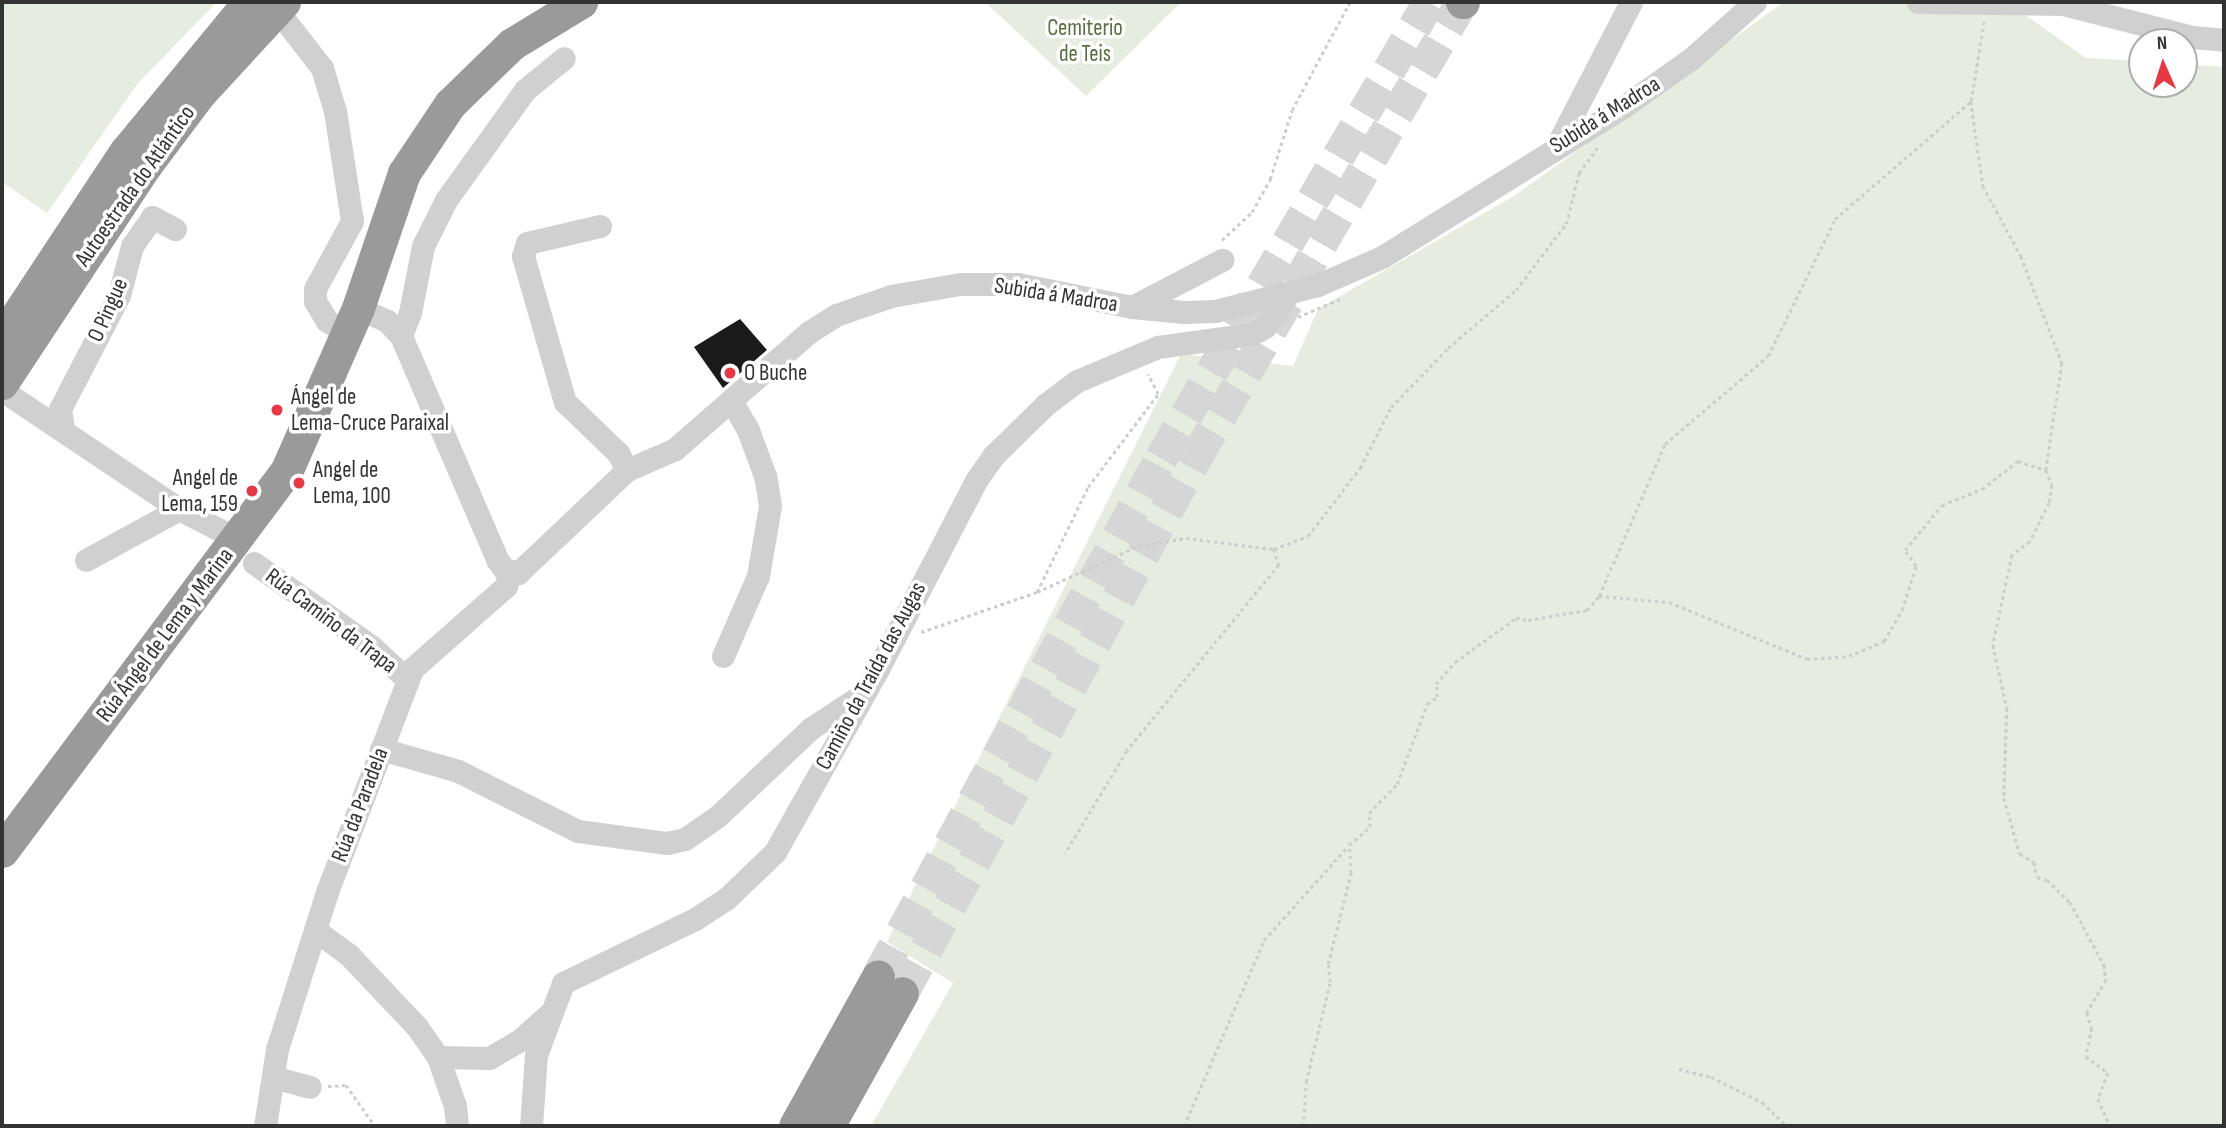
<!DOCTYPE html>
<html>
<head>
<meta charset="utf-8">
<style>
	body { margin:0 }
	#map { position:relative; width:2226px; height:1128px; overflow:hidden; background:#fff; font-family:"Sofia Sans Condensed",sans-serif }
	div>[style] { position:absolute }
	[style*='--x'] { left:calc(var(--x)*1px); top:calc(var(--y)*1px); width:calc(var(--w)*1px); rotate:calc(var(--a)*1deg) }
	.green>* { inset:0; background:#e6ecdf }
	.building>* { inset:0; background:#1a1a1a }
	.highway-tunnel>* { height:33px; margin-top:-16.5px; transform-origin:0; background:repeating-linear-gradient(90deg,#d6d6d6 0 33px,transparent 0 50px) }
	.path>* { height:2.5px; margin-top:-1.25px; transform-origin:0; background:repeating-linear-gradient(90deg,#cdcdcd 0 3.5px,transparent 0 7px) }
	.minor>* { height:23px; margin:-11.5px; padding:0 11.5px; transform-origin:11.5px; border-radius:11.5px; background:#d0d0d0 }
	.highway>* { height:33px; margin:-16.5px; padding:0 16.5px; transform-origin:16.5px; border-radius:16.5px; background:#9a9a9a }
	.dots>* { width:19px; height:19px; translate:-50% -50%; box-sizing:border-box; border:4px solid #fff; border-radius:50% }
	span { translate:-50% -50%; white-space:nowrap; text-align:center; line-height:1.15; -webkit-text-stroke:7px #fff; paint-order:stroke }
	.park-label { font-size:23px; color:#56703f }
	.street-label { font-size:23px; color:#333 }
	.poi-label { font-size:23px; color:#333 }
	.left { translate:0 -50%; text-align:left }
	.right { translate:-100% -50%; text-align:right }
	.frame { position:absolute; inset:0; border:4px solid #333; pointer-events:none }
	.north { position:absolute; left:2128px; top:28px; width:70px; height:70px; box-sizing:border-box; background:#fff; border:2px solid #adadad; border-radius:50%; rotate:357deg; font-size:19px; font-weight:700; line-height:28px; text-align:center; color:#333 }
	.north::after { content:''; display:block; margin:auto; width:24px; height:32px; background:#e63946; clip-path:polygon(50% 0,100% 100%,50% 72%,0 100%) }
</style>
</head>
<body>
<div id="map">
	<div class="green">
		<div style="clip-path:polygon(2px 2px,217px 2px,138px 83px,47px 213px,2px 182px)"></div>
		<div style="clip-path:polygon(985px 2px,1181px 2px,1086px 96px)"></div>
		<div style="clip-path:polygon(1784px 2px,2007px 2px,2086px 58px,2142px 61px,2142px 84px,2184px 84px,2184px 64px,2224px 67px,2224px 1126px,871px 1126px,953px 983px,887px 942px,1181px 354px,1293px 366px,1318px 309px,1514px 196px)"></div>
	</div>
	<div class="building">
		<div style="clip-path:polygon(740px 319px,767px 350px,723px 388px,694px 347px)"></div>
	</div>
	<div class="highway-tunnel">
		<div style="--x:878;--y:976;--w:590;--a:-61.35"></div>
		<div style="--x:1161;--y:458;--w:529;--a:-59.56"></div>
		<div style="--x:902;--y:993;--w:609;--a:-61.25"></div>
		<div style="--x:1195;--y:459;--w:529;--a:-59.7"></div>
	</div>
	<div class="path">
		<div style="--x:1971;--y:101;--w:86;--a:82"></div>
		<div style="--x:1983;--y:186;--w:80;--a:61.5"></div>
		<div style="--x:2021;--y:256;--w:115;--a:69"></div>
		<div style="--x:2062;--y:363;--w:108;--a:98.5"></div>
		<div style="--x:1222;--y:240;--w:41;--a:-43"></div>
		<div style="--x:1252;--y:212;--w:38;--a:-61"></div>
		<div style="--x:1270;--y:179;--w:72;--a:-72.3"></div>
		<div style="--x:1292;--y:110;--w:123;--a:-61.8"></div>
		<div style="--x:1298;--y:317;--w:46;--a:-23.2"></div>
		<div style="--x:1274;--y:549;--w:36;--a:-21"></div>
		<div style="--x:1308;--y:536;--w:86;--a:-52.6"></div>
		<div style="--x:1360;--y:468;--w:68;--a:-63.1"></div>
		<div style="--x:1391;--y:407;--w:82;--a:-46"></div>
		<div style="--x:1448;--y:348;--w:89;--a:-40.5"></div>
		<div style="--x:1516;--y:290;--w:83;--a:-52.9"></div>
		<div style="--x:1566;--y:224;--w:53;--a:-75.7"></div>
		<div style="--x:1579;--y:173;--w:31;--a:-54"></div>
		<div style="--x:1037;--y:592;--w:111;--a:-24.5"></div>
		<div style="--x:1138;--y:546;--w:49;--a:-9.5"></div>
		<div style="--x:1186;--y:538;--w:89;--a:7.1"></div>
		<div style="--x:1274;--y:549;--w:17;--a:73"></div>
		<div style="--x:1279;--y:565;--w:240;--a:129.3"></div>
		<div style="--x:1127;--y:751;--w:120;--a:121"></div>
		<div style="--x:1599;--y:596;--w:166;--a:-66.5"></div>
		<div style="--x:1665;--y:444;--w:135;--a:-40.5"></div>
		<div style="--x:1768;--y:356;--w:153;--a:-63.9"></div>
		<div style="--x:1835;--y:219;--w:180;--a:-40.9"></div>
		<div style="--x:1971;--y:101;--w:80;--a:-80.7"></div>
		<div style="--x:921;--y:632;--w:123;--a:-19"></div>
		<div style="--x:1037;--y:592;--w:117;--a:-64.1"></div>
		<div style="--x:1088;--y:487;--w:116;--a:-53"></div>
		<div style="--x:1158;--y:394;--w:22;--a:-117"></div>
		<div style="--x:1679;--y:1069;--w:33;--a:14"></div>
		<div style="--x:1711;--y:1077;--w:57;--a:26.1"></div>
		<div style="--x:1762;--y:1102;--w:35;--a:44"></div>
		<div style="--x:328;--y:1086;--w:18;--a:-3"></div>
		<div style="--x:346;--y:1085;--w:50;--a:54.7"></div>
		<div style="--x:1184;--y:1126;--w:202;--a:-66.7"></div>
		<div style="--x:1264;--y:940;--w:126;--a:-48.2"></div>
		<div style="--x:1303;--y:1126;--w:44;--a:-86.1"></div>
		<div style="--x:1306;--y:1082;--w:103;--a:-76.5"></div>
		<div style="--x:1330;--y:982;--w:18;--a:-96"></div>
		<div style="--x:1328;--y:964;--w:94;--a:-75.8"></div>
		<div style="--x:1351;--y:873;--w:28;--a:-94"></div>
		<div style="--x:1349;--y:845;--w:28;--a:-41"></div>
		<div style="--x:1370;--y:827;--w:14;--a:-94"></div>
		<div style="--x:1369;--y:813;--w:40;--a:-46"></div>
		<div style="--x:1397;--y:784;--w:85;--a:-69.4"></div>
		<div style="--x:1427;--y:704;--w:12;--a:-35"></div>
		<div style="--x:1437;--y:697;--w:13;--a:-94"></div>
		<div style="--x:1436;--y:684;--w:29;--a:-49"></div>
		<div style="--x:1455;--y:662;--w:75;--a:-35.8"></div>
		<div style="--x:1516;--y:618;--w:12;--a:9"></div>
		<div style="--x:1528;--y:620;--w:60;--a:-9.6"></div>
		<div style="--x:1587;--y:610;--w:18;--a:-49"></div>
		<div style="--x:1599;--y:596;--w:70;--a:4.9"></div>
		<div style="--x:1669;--y:602;--w:149;--a:22.4"></div>
		<div style="--x:1807;--y:659;--w:42;--a:-4.1"></div>
		<div style="--x:1849;--y:656;--w:38;--a:-23"></div>
		<div style="--x:1884;--y:641;--w:36;--a:-60"></div>
		<div style="--x:1902;--y:610;--w:46;--a:-72.3"></div>
		<div style="--x:1916;--y:566;--w:19;--a:-125"></div>
		<div style="--x:1905;--y:550;--w:58;--a:-50.6"></div>
		<div style="--x:1942;--y:505;--w:43;--a:-21.8"></div>
		<div style="--x:1982;--y:489;--w:46;--a:-37.9"></div>
		<div style="--x:2018;--y:461;--w:29;--a:18"></div>
		<div style="--x:2046;--y:470;--w:16;--a:68"></div>
		<div style="--x:2052;--y:485;--w:18;--a:99"></div>
		<div style="--x:2049;--y:503;--w:43;--a:116"></div>
		<div style="--x:2030;--y:542;--w:22;--a:144"></div>
		<div style="--x:2012;--y:555;--w:92;--a:101.9"></div>
		<div style="--x:1993;--y:645;--w:65;--a:77.5"></div>
		<div style="--x:2007;--y:708;--w:90;--a:91.9"></div>
		<div style="--x:2004;--y:798;--w:58;--a:74.1"></div>
		<div style="--x:2020;--y:854;--w:16;--a:30"></div>
		<div style="--x:2034;--y:862;--w:15;--a:79"></div>
		<div style="--x:2037;--y:877;--w:10;--a:17"></div>
		<div style="--x:2047;--y:880;--w:32;--a:44"></div>
		<div style="--x:2070;--y:902;--w:72;--a:61.6"></div>
		<div style="--x:2104;--y:965;--w:15;--a:82"></div>
		<div style="--x:2106;--y:980;--w:38;--a:120"></div>
		<div style="--x:2087;--y:1013;--w:16;--a:72"></div>
		<div style="--x:2092;--y:1028;--w:29;--a:102"></div>
		<div style="--x:2086;--y:1056;--w:28;--a:38"></div>
		<div style="--x:2108;--y:1073;--w:28;--a:111"></div>
		<div style="--x:2098;--y:1099;--w:30;--a:66"></div>
	</div>
	<div class="minor">
		<div style="--x:1918;--y:2;--w:145;--a:0.8"></div>
		<div style="--x:2063;--y:4;--w:133;--a:14.3"></div>
		<div style="--x:2192;--y:37;--w:32;--a:5"></div>
		<div style="--x:287;--y:23;--w:57;--a:52.1"></div>
		<div style="--x:322;--y:68;--w:45;--a:73.2"></div>
		<div style="--x:335;--y:111;--w:111;--a:81.2"></div>
		<div style="--x:352;--y:221;--w:77;--a:118.6"></div>
		<div style="--x:315;--y:289;--w:12;--a:90"></div>
		<div style="--x:315;--y:301;--w:23;--a:59"></div>
		<div style="--x:327;--y:321;--w:23;--a:31"></div>
		<div style="--x:1557;--y:145;--w:161;--a:-62.6"></div>
		<div style="--x:600;--y:226;--w:75;--a:166.9"></div>
		<div style="--x:527;--y:243;--w:14;--a:107"></div>
		<div style="--x:523;--y:256;--w:152;--a:74"></div>
		<div style="--x:565;--y:402;--w:74;--a:43.9"></div>
		<div style="--x:618;--y:453;--w:19;--a:62"></div>
		<div style="--x:1132;--y:307;--w:102;--a:-27.6"></div>
		<div style="--x:358;--y:308;--w:32;--a:24"></div>
		<div style="--x:387;--y:321;--w:21;--a:47"></div>
		<div style="--x:401;--y:336;--w:245;--a:66.7"></div>
		<div style="--x:498;--y:561;--w:10;--a:53"></div>
		<div style="--x:504;--y:569;--w:15;--a:16"></div>
		<div style="--x:518;--y:573;--w:150;--a:-43.4"></div>
		<div style="--x:627;--y:470;--w:52;--a:-23.6"></div>
		<div style="--x:675;--y:449;--w:178;--a:-41.1"></div>
		<div style="--x:809;--y:332;--w:32;--a:-32"></div>
		<div style="--x:836;--y:315;--w:58;--a:-19.1"></div>
		<div style="--x:891;--y:296;--w:70;--a:-9.9"></div>
		<div style="--x:960;--y:284;--w:58;--a:0"></div>
		<div style="--x:1018;--y:284;--w:116;--a:11.4"></div>
		<div style="--x:1132;--y:307;--w:52;--a:5.5"></div>
		<div style="--x:1184;--y:312;--w:31;--a:-2"></div>
		<div style="--x:1215;--y:311;--w:106;--a:-14.2"></div>
		<div style="--x:1318;--y:285;--w:70;--a:-23.6"></div>
		<div style="--x:1382;--y:257;--w:284;--a:-31.9"></div>
		<div style="--x:1623;--y:107;--w:85;--a:-35.4"></div>
		<div style="--x:1692;--y:58;--w:84;--a:-41.6"></div>
		<div style="--x:401;--y:336;--w:25;--a:-69"></div>
		<div style="--x:410;--y:313;--w:68;--a:-79"></div>
		<div style="--x:423;--y:246;--w:51;--a:-63.4"></div>
		<div style="--x:446;--y:200;--w:135;--a:-54.3"></div>
		<div style="--x:525;--y:90;--w:50;--a:-39.4"></div>
		<div style="--x:2;--y:390;--w:213;--a:33.9"></div>
		<div style="--x:179;--y:509;--w:65;--a:27.3"></div>
		<div style="--x:63;--y:428;--w:19;--a:-99"></div>
		<div style="--x:60;--y:409;--w:128;--a:-62.6"></div>
		<div style="--x:119;--y:295;--w:51;--a:-75.1"></div>
		<div style="--x:132;--y:246;--w:35;--a:-55"></div>
		<div style="--x:152;--y:217;--w:26;--a:28"></div>
		<div style="--x:86;--y:560;--w:106;--a:-28.7"></div>
		<div style="--x:254;--y:563;--w:143;--a:35.4"></div>
		<div style="--x:371;--y:646;--w:50;--a:42.6"></div>
		<div style="--x:723;--y:656;--w:87;--a:-66.4"></div>
		<div style="--x:758;--y:576;--w:71;--a:-80.3"></div>
		<div style="--x:770;--y:506;--w:30;--a:-99"></div>
		<div style="--x:765;--y:476;--w:49;--a:-110.3"></div>
		<div style="--x:748;--y:430;--w:34;--a:-120"></div>
		<div style="--x:381;--y:749;--w:80;--a:15.9"></div>
		<div style="--x:458;--y:771;--w:134;--a:26.6"></div>
		<div style="--x:578;--y:831;--w:90;--a:7.7"></div>
		<div style="--x:667;--y:843;--w:18;--a:-13"></div>
		<div style="--x:685;--y:839;--w:40;--a:-34.9"></div>
		<div style="--x:718;--y:816;--w:127;--a:-43.4"></div>
		<div style="--x:810;--y:729;--w:60;--a:-33.4"></div>
		<div style="--x:315;--y:930;--w:42;--a:36.3"></div>
		<div style="--x:349;--y:955;--w:99;--a:46.6"></div>
		<div style="--x:417;--y:1027;--w:37;--a:55"></div>
		<div style="--x:438;--y:1057;--w:52;--a:70.9"></div>
		<div style="--x:455;--y:1106;--w:20;--a:84"></div>
		<div style="--x:438;--y:1057;--w:51;--a:1.1"></div>
		<div style="--x:489;--y:1058;--w:34;--a:-30"></div>
		<div style="--x:519;--y:1041;--w:40;--a:-42"></div>
		<div style="--x:273;--y:1077;--w:38;--a:15"></div>
		<div style="--x:265;--y:1126;--w:78;--a:-81.1"></div>
		<div style="--x:277;--y:1049;--w:165;--a:-72.3"></div>
		<div style="--x:327;--y:892;--w:239;--a:-69.1"></div>
		<div style="--x:412;--y:669;--w:125;--a:-41.4"></div>
		<div style="--x:506;--y:586;--w:15;--a:-74"></div>
		<div style="--x:531;--y:1126;--w:71;--a:-86"></div>
		<div style="--x:536;--y:1055;--w:77;--a:-69.4"></div>
		<div style="--x:563;--y:983;--w:147;--a:-25.9"></div>
		<div style="--x:695;--y:919;--w:37;--a:-33"></div>
		<div style="--x:726;--y:899;--w:68;--a:-43.8"></div>
		<div style="--x:775;--y:852;--w:210;--a:-60.6"></div>
		<div style="--x:878;--y:669;--w:214;--a:-62.5"></div>
		<div style="--x:977;--y:479;--w:28;--a:-55"></div>
		<div style="--x:993;--y:456;--w:73;--a:-44.4"></div>
		<div style="--x:1045;--y:405;--w:40;--a:-37"></div>
		<div style="--x:1077;--y:381;--w:88;--a:-22.8"></div>
		<div style="--x:1158;--y:347;--w:95;--a:-7.9"></div>
		<div style="--x:1252;--y:334;--w:15;--a:-28"></div>
		<div style="--x:1265;--y:327;--w:39;--a:-55"></div>
	</div>
	<div class="highway">
		<div style="--x:1462;--y:2;--w:1;--a:0"></div>
		<div style="--x:2;--y:338;--w:224;--a:-56.5"></div>
		<div style="--x:126;--y:151;--w:193;--a:-50.5"></div>
		<div style="--x:2;--y:383;--w:260;--a:-56.6"></div>
		<div style="--x:145;--y:166;--w:91;--a:-53"></div>
		<div style="--x:200;--y:93;--w:124;--a:-47.3"></div>
		<div style="--x:2;--y:851;--w:474;--a:-53.2"></div>
		<div style="--x:286;--y:472;--w:179;--a:-66.3"></div>
		<div style="--x:358;--y:308;--w:143;--a:-71.2"></div>
		<div style="--x:404;--y:173;--w:83;--a:-56.3"></div>
		<div style="--x:450;--y:104;--w:86;--a:-44.1"></div>
		<div style="--x:512;--y:44;--w:81;--a:-31.3"></div>
		<div style="--x:795;--y:1126;--w:171;--a:-61"></div>
		<div style="--x:828;--y:1126;--w:152;--a:-60.9"></div>
	</div>
	<div class="dots">
		<div style="left:730px;top:373px;background:#e63946"></div>
		<div style="left:277px;top:410px;background:#e63946"></div>
		<div style="left:299px;top:483px;background:#e63946"></div>
		<div style="left:252px;top:491px;background:#e63946"></div>
	</div>
	<div class="park-label">
		<span style="left:1085px;top:41px">Cemiterio<br>de Teis</span>
	</div>
	<div class="street-label">
		<span style="left:1605px;top:115px;rotate:-32deg">Subida á Madroa</span>
		<span style="left:135px;top:186px;rotate:-55deg">Autoestrada do Atlántico</span>
		<span style="left:1056px;top:295px;rotate:9deg">Subida á Madroa</span>
		<span style="left:108px;top:310px;rotate:-66deg">O Pingue</span>
		<span style="left:331px;top:621px;rotate:37deg">Rúa Camiño da Trapa</span>
		<span style="left:165px;top:635px;rotate:-53deg">Rúa Ángel de Lema y Marina</span>
		<span style="left:871px;top:676px;rotate:-62deg">Camiño da Traída das Augas</span>
		<span style="left:360px;top:805px;rotate:-69deg">Rúa da Paradela</span>
	</div>
	<div class="poi-label">
		<span class="left" style="left:744px;top:373px">O Buche</span>
		<span class="left" style="left:291px;top:410px">Ángel de<br>Lema-Cruce Paraixal</span>
		<span class="left" style="left:313px;top:483px">Angel de<br>Lema, 100</span>
		<span class="right" style="left:238px;top:491px">Angel de<br>Lema, 159</span>
	</div>
	<div class="frame"></div>
	<div class="north">N</div>
</div>
</body>
</html>
